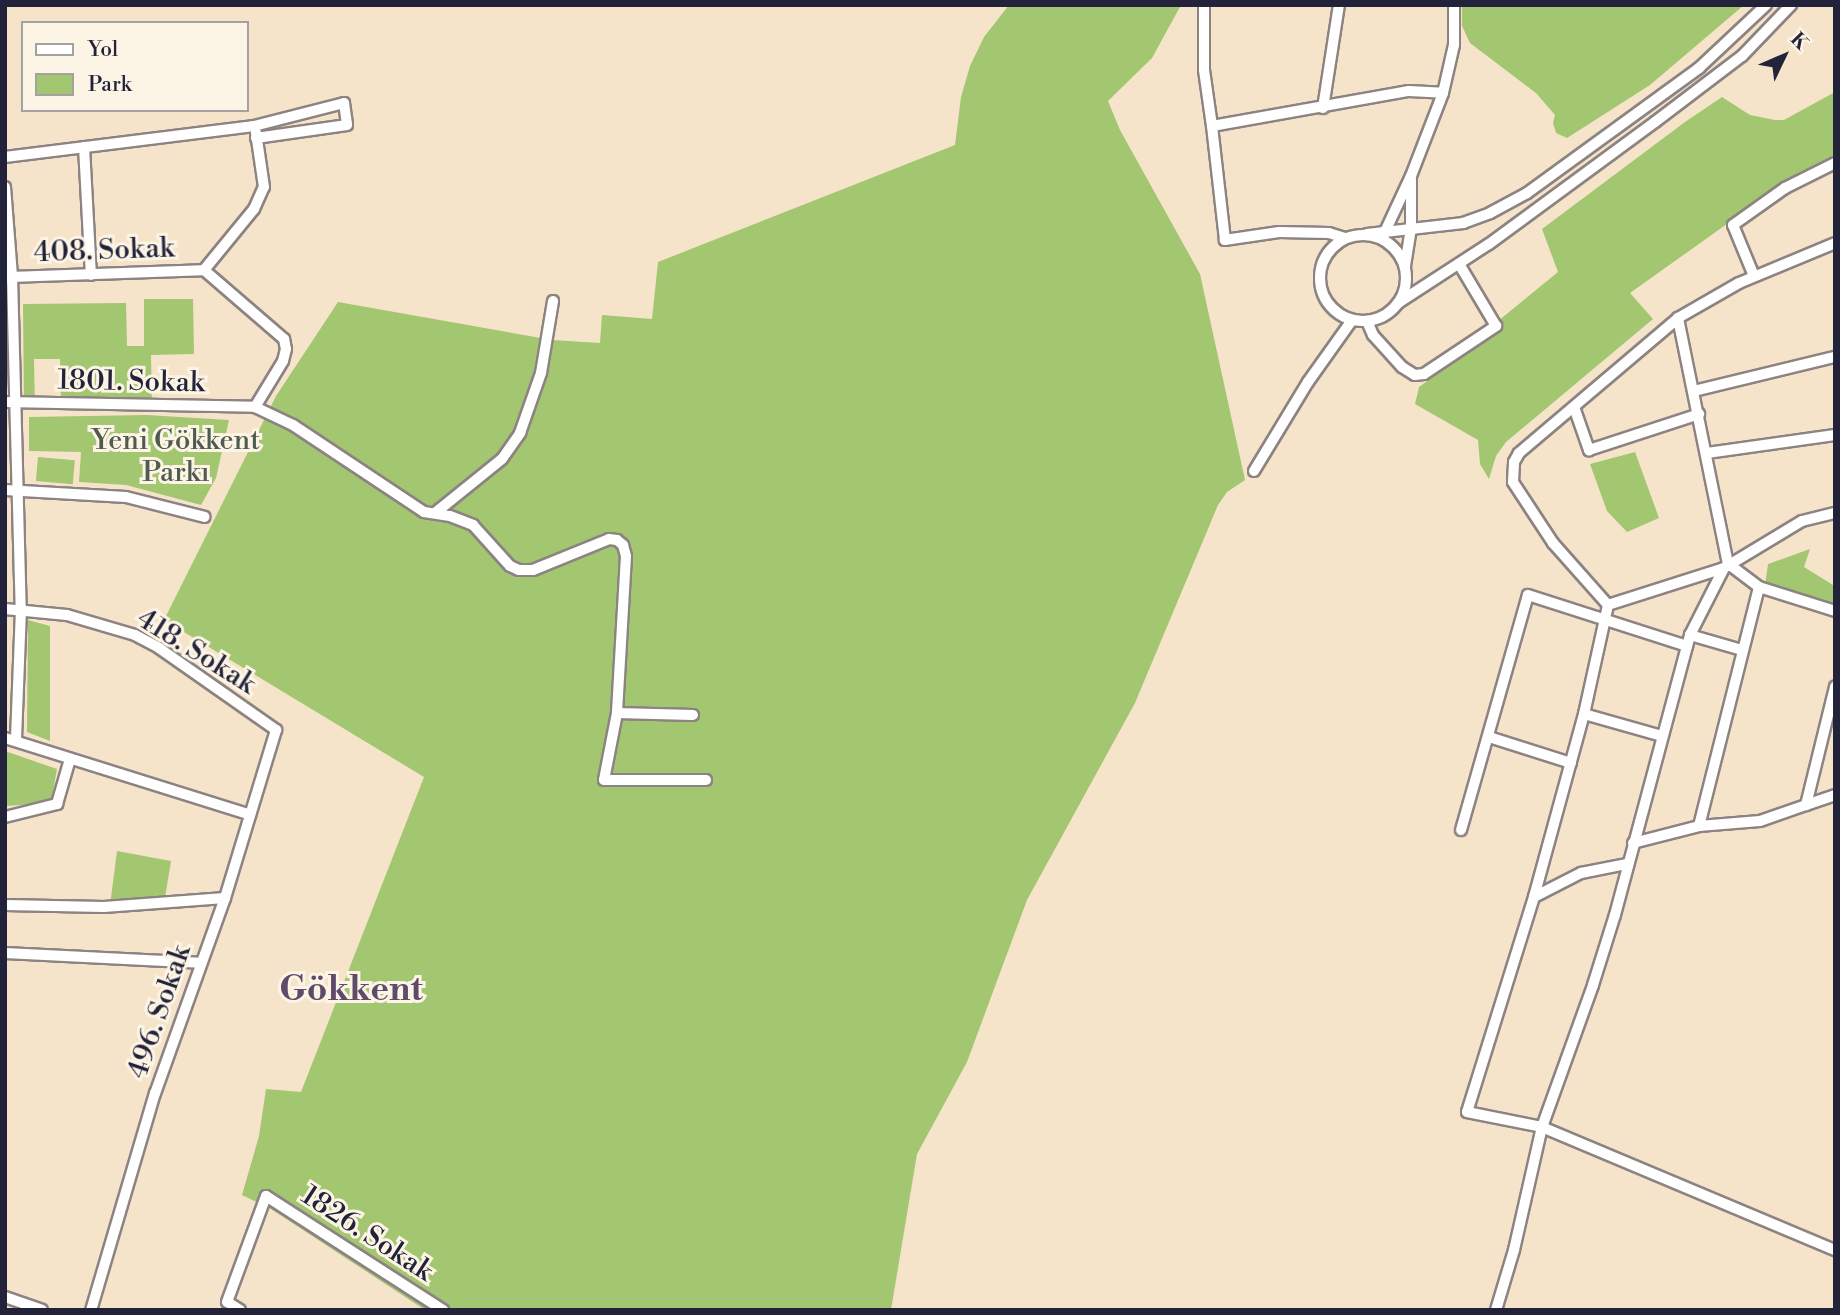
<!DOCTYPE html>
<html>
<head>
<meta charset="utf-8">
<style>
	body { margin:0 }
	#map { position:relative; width:1840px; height:1315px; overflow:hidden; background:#f6e4ca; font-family:"Libre Bodoni",serif }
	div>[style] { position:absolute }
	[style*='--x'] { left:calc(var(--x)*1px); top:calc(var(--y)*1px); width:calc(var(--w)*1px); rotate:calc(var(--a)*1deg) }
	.green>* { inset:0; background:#a3c670; transform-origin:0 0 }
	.roads { filter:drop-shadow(2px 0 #8c8382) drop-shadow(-2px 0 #8c8382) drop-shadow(0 2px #8c8382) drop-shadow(0 -2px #8c8382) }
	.minor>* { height:10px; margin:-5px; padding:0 5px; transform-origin:5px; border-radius:5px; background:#fff }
	.minor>.ring { margin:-5px; padding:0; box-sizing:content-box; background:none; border:10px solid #fff; border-radius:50% }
	span { translate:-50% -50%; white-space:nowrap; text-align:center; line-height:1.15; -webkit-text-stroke:6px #fcf5e5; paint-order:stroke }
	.street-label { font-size:28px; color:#22223b }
	.park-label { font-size:28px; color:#4f5b4e }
	.district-label { font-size:35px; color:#5f4a69; font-weight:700 }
	.frame { position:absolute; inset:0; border:7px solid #22223b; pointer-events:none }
	.legend { position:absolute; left:21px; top:21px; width:228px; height:91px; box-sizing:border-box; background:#fcf5e5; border:2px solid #a5a1a1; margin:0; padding:9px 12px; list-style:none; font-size:21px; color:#22223b }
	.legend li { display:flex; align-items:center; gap:14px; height:35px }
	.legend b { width:35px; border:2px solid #a5a1a1 }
	.north { position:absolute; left:1749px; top:21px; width:70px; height:70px; -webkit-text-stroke:5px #fcf5e5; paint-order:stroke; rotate:46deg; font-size:19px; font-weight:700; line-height:28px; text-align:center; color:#22223b }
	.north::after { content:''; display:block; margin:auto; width:24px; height:32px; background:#22223b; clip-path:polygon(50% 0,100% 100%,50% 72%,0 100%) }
</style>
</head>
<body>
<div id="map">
	<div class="green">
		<div style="clip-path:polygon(1009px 5px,1181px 5px,1152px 58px,1108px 101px,1120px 130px,1200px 274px,1245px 480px,1227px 492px,1218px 505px,1135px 703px,1027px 900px,967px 1062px,917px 1154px,891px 1310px,425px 1310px,271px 1209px,242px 1195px,259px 1136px,266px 1089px,301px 1092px,424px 777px,164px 620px,276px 396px,338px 302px,552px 340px,600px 343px,602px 315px,652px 319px,658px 262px,955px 145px,961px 97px,970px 66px,984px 37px)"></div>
		<div style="clip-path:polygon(1462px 5px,1744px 5px,1650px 85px,1567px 138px,1556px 133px,1553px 123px,1555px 115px,1536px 93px,1470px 43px,1462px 26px)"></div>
		<div style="clip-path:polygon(1835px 92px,1835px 156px,1762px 199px,1630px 293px,1653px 319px,1506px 442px,1496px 456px,1489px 479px,1480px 464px,1478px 440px,1415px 404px,1419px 387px,1493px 334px,1500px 328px,1498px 321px,1558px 272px,1542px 229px,1685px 122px,1722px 97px,1750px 115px,1775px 120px,1784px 120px)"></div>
		<div style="clip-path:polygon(144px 299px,193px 299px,194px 354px,151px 355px,152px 408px,61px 409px,60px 359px,34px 359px,35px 409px,24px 409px,23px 304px,126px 303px,127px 346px,144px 346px)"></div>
		<div style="clip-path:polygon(147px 415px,229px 420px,216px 478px,201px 505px,126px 485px,79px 482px,81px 452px,29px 451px,29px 417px)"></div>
		<div style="clip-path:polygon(1635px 452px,1659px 518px,1627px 532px,1607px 511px,1590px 464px)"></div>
		<div style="left:38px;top:457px;width:37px;height:24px;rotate:5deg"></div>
		<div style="clip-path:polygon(1810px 549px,1804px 567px,1833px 585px,1835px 583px,1835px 618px,1764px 593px,1768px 564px)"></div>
		<div style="clip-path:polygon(28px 620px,50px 626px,50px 741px,27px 732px)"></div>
		<div style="clip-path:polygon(5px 751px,57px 769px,51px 803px,5px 806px)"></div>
		<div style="clip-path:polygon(117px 851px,171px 861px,163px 910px,109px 913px)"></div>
	</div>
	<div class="roads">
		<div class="minor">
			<div style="--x:1204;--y:5;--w:65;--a:90"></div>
			<div style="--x:1204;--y:70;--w:57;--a:81.9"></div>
			<div style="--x:1323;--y:108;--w:104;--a:-81.2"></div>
			<div style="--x:84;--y:147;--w:128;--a:86.9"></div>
			<div style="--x:5;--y:157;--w:251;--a:-7.1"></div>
			<div style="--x:254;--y:126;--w:93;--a:-14.3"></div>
			<div style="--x:344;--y:103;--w:22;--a:82"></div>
			<div style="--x:347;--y:125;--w:92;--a:171.9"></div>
			<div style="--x:5;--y:187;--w:89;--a:85.5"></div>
			<div style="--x:12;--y:276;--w:333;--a:88.5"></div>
			<div style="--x:21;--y:609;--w:132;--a:92.2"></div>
			<div style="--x:1367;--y:234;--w:97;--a:-6.5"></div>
			<div style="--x:1463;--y:223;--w:29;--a:-20"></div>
			<div style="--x:1490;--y:213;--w:42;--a:-28.4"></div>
			<div style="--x:1527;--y:193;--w:213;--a:-36"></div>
			<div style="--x:1699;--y:68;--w:92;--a:-43.2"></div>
			<div class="ring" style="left:1320px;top:235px;width:76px;height:76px"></div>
			<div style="--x:1383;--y:236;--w:66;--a:-65"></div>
			<div style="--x:1411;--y:176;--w:89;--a:-68.9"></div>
			<div style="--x:1443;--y:93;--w:49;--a:-77.1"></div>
			<div style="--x:1454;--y:45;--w:40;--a:-90"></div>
			<div style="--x:1345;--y:238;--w:17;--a:-163"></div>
			<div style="--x:1329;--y:233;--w:50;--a:-178.9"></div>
			<div style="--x:1279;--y:232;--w:55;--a:171.6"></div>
			<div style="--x:1225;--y:240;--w:115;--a:-96.5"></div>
			<div style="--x:1212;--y:126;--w:200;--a:-10.1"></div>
			<div style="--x:1409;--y:91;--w:34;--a:3"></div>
			<div style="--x:1405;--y:266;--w:39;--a:-81"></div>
			<div style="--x:1411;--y:227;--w:47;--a:-90"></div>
			<div style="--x:204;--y:270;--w:106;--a:40.8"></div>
			<div style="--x:284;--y:339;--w:10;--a:79"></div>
			<div style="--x:286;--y:349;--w:12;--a:104"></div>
			<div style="--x:283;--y:361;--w:54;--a:121.3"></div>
			<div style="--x:204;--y:270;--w:79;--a:-50.7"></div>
			<div style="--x:254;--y:209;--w:24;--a:-66"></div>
			<div style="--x:264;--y:187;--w:55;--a:-98.4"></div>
			<div style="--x:1754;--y:276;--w:55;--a:-112.4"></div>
			<div style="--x:1733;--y:225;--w:64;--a:-35.4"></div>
			<div style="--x:1785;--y:188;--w:56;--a:-26.6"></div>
			<div style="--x:8;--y:277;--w:196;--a:-2"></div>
			<div style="--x:1398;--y:303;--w:108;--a:-33"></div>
			<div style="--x:1489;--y:244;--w:206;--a:-36.3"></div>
			<div style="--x:1655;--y:122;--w:109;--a:-37.2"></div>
			<div style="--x:1742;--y:56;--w:71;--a:-46.1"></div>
			<div style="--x:1367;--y:321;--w:15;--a:67"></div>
			<div style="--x:1373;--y:335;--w:43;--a:47.8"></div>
			<div style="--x:1402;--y:367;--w:15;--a:32"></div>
			<div style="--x:1415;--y:375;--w:9;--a:-6"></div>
			<div style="--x:1424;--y:374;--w:87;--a:-33.7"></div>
			<div style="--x:1496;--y:326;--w:72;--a:-120.8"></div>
			<div style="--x:1694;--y:391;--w:145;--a:-13.6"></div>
			<div style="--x:5;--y:402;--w:250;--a:1.1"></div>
			<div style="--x:255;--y:407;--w:42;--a:25.3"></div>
			<div style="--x:293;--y:425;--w:157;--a:33.6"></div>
			<div style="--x:424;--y:512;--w:26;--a:9"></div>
			<div style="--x:450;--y:516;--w:25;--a:21"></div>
			<div style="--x:473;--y:525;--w:55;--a:47.9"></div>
			<div style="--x:510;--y:566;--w:10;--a:24"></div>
			<div style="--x:519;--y:570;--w:14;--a:0"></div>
			<div style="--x:533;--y:570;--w:82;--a:-22.2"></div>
			<div style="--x:609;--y:539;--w:8;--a:7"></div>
			<div style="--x:617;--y:540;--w:8;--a:40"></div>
			<div style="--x:623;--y:545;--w:11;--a:75"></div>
			<div style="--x:626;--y:556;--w:157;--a:93.3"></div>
			<div style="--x:617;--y:713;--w:68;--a:101"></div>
			<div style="--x:604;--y:780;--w:102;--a:0"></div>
			<div style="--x:1574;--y:407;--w:46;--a:70.8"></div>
			<div style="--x:1589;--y:450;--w:116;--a:-18.1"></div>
			<div style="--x:1707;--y:453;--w:129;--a:-8"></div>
			<div style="--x:1254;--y:471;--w:104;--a:-58.8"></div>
			<div style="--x:1308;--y:382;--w:76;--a:-54.6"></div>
			<div style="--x:5;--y:490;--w:121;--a:3.3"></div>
			<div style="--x:126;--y:497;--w:81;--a:14.2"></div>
			<div style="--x:435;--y:513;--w:86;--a:-38.9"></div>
			<div style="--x:502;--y:459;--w:32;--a:-55"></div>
			<div style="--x:520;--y:433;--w:64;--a:-70.7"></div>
			<div style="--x:541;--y:373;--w:73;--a:-80.5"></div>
			<div style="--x:1724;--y:568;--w:122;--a:162.3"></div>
			<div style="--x:1608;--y:605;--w:83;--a:-131.6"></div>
			<div style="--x:1553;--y:543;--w:73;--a:-123.3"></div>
			<div style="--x:1513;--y:482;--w:20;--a:-87"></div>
			<div style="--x:1514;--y:462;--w:10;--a:-61"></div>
			<div style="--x:1519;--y:453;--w:209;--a:-40.3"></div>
			<div style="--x:1678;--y:318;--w:70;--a:-29.8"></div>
			<div style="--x:1739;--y:283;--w:104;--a:-22.6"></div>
			<div style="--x:1759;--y:587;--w:80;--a:17.5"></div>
			<div style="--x:1608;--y:605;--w:112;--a:102.4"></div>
			<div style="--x:1584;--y:714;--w:190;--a:105.3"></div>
			<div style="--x:1534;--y:897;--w:225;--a:107.3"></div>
			<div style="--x:1467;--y:1112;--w:76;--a:11.3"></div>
			<div style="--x:1542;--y:1127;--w:318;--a:22.8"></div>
			<div style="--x:5;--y:609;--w:62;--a:5.5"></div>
			<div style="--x:67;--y:615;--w:71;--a:16.4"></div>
			<div style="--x:135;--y:635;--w:27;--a:28"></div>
			<div style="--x:159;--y:648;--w:143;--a:35"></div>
			<div style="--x:276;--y:730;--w:176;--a:106.9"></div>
			<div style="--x:225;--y:898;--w:207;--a:109.7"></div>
			<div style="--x:155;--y:1093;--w:226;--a:106.4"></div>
			<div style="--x:1690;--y:635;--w:54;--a:16.1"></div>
			<div style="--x:617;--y:713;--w:76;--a:1.5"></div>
			<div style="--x:1584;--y:714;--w:81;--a:15.8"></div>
			<div style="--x:1489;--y:737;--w:86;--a:17.6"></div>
			<div style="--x:5;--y:738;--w:257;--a:17.4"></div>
			<div style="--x:1806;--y:805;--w:31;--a:-19"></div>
			<div style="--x:5;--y:817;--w:54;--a:-14"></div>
			<div style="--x:57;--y:804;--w:47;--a:-73.9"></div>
			<div style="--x:1699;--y:826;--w:61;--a:-4.7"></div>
			<div style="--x:1760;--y:821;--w:49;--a:-19.2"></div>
			<div style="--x:1806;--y:805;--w:122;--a:-76.2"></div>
			<div style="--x:1461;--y:830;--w:244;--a:-74.1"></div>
			<div style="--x:1528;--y:595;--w:167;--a:17.8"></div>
			<div style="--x:1633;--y:843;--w:68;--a:-14.4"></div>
			<div style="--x:1699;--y:826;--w:246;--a:-75.9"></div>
			<div style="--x:1759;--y:587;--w:39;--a:-143"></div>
			<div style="--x:1728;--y:564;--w:251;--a:-101.5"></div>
			<div style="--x:1534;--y:897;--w:53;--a:-27.1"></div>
			<div style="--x:1581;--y:873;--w:47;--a:-11.1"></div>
			<div style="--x:5;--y:905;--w:99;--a:1.2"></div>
			<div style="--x:104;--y:907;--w:121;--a:-4.3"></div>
			<div style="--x:5;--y:953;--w:195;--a:2.9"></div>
			<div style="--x:5;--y:1297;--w:39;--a:19"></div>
			<div style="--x:240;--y:1310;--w:15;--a:-148"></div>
			<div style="--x:227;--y:1302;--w:113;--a:-69.8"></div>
			<div style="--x:266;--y:1196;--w:211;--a:32.8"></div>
			<div style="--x:1496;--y:1310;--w:63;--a:-73.3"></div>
			<div style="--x:1514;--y:1250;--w:126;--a:-77.2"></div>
			<div style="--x:1542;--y:1127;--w:151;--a:-70.2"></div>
			<div style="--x:1593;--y:985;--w:73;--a:-72.6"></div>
			<div style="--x:1615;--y:915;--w:290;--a:-75"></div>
			<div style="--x:1690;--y:635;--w:75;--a:-63.1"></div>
			<div style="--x:1724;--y:568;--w:91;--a:-31.1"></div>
			<div style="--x:1802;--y:521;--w:34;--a:-14"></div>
		</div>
	</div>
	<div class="street-label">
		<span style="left:104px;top:251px;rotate:-2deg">408. Sokak</span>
		<span style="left:131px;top:382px;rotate:1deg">1801. Sokak</span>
		<span style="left:196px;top:652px;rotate:32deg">418. Sokak</span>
		<span style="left:160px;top:1012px;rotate:-71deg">496. Sokak</span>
		<span style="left:367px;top:1234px;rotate:33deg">1826. Sokak</span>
	</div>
	<div class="park-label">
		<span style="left:176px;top:457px">Yeni Gökkent<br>Parkı</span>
	</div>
	<div class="district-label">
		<span style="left:351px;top:990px">Gökkent</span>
	</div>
	<div class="frame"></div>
	<ul class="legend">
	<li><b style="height:9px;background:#fff"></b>Yol</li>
	<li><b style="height:19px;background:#a3c670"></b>Park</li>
	</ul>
	<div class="north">K</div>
</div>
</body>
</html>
